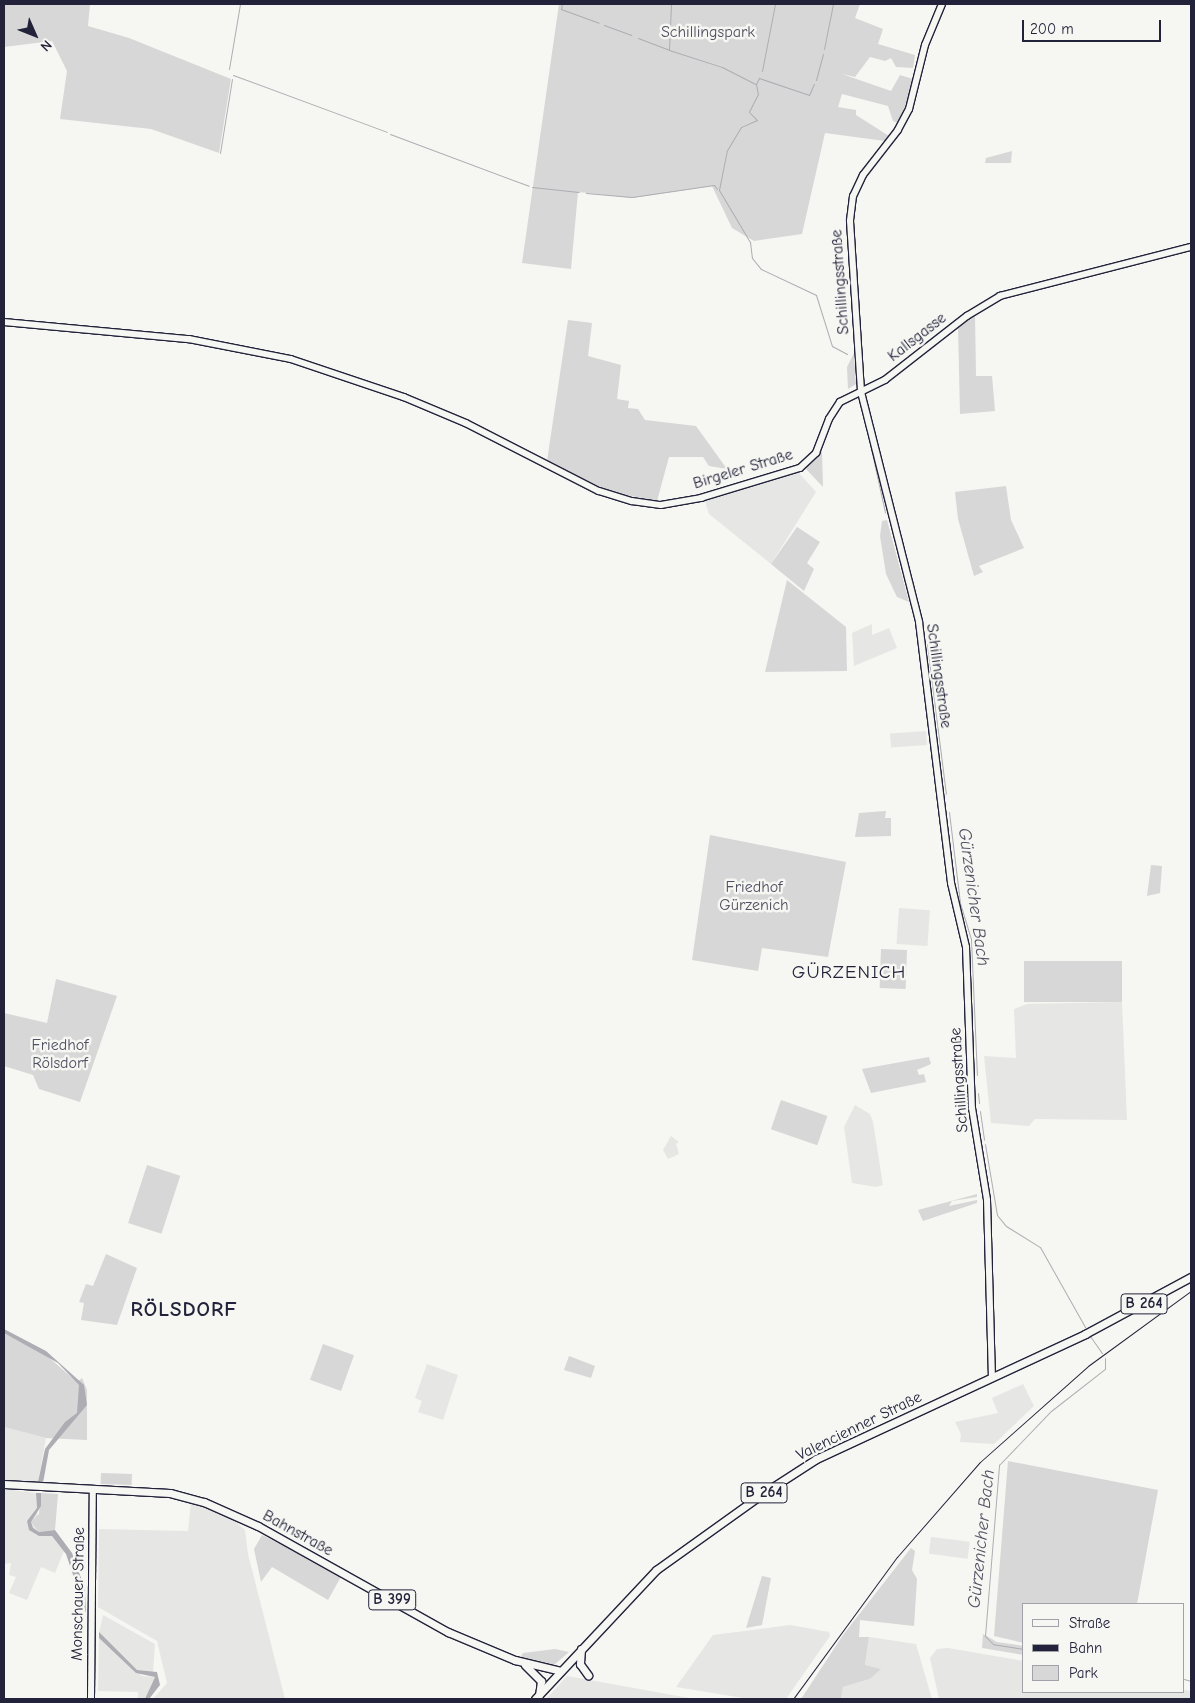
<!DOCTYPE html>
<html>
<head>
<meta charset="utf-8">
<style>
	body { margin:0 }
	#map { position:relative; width:1195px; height:1703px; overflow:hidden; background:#f6f6f2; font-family:"Comic Neue",sans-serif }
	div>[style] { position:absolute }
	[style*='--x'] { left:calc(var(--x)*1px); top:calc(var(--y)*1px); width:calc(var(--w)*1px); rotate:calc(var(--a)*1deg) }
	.built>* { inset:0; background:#e6e6e4; transform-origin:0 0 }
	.green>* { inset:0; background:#d7d7d7; transform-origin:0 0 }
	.water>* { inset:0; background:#adadb3 }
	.stream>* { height:1px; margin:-0.5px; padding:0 0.5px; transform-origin:0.5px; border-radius:0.5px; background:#adadb3 }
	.roads { filter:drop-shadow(1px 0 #22223b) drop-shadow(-1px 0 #22223b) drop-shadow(0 1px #22223b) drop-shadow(0 -1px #22223b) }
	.tertiary>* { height:5.5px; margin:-2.75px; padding:0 2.75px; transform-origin:2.75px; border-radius:2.75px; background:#f6f6f2 }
	.secondary>* { height:6px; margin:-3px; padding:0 3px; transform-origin:3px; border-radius:3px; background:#f6f6f2 }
	.primary>* { height:7px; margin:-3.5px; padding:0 3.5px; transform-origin:3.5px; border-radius:3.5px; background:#f6f6f2 }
	.rail>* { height:1px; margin:-0.5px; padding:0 0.5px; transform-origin:0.5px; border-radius:0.5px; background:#22223b }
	span { translate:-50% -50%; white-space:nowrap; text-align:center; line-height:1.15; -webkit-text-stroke:5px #f6f6f2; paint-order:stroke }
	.shield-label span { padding:1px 4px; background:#f6f6f2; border:1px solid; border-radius:4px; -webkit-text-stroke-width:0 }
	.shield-label { font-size:15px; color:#22223b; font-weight:700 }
	.park-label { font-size:16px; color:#4f4f62 }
	.street-label { font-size:16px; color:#22223b }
	.water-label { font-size:18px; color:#535365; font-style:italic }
	.quarter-label { font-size:19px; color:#22223b; letter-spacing:1px }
	.district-label { font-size:21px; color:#22223b; font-weight:700; letter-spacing:1px }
	.frame { position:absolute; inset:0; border:5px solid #22223b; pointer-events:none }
	.legend { position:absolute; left:1022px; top:1603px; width:162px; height:90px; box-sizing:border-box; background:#f6f6f2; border:1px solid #a1a1a9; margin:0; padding:6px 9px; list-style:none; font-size:15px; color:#22223b }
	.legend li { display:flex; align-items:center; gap:10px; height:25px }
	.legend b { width:25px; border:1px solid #a1a1a9 }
	.north { position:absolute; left:10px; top:10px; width:50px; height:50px; -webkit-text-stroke:4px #f6f6f2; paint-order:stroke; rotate:134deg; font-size:14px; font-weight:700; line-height:20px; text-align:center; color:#22223b }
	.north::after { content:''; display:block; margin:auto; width:18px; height:22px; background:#22223b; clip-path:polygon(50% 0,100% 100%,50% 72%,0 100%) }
	.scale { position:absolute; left:1022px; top:20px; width:139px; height:22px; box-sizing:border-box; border:2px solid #22223b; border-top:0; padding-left:6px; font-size:15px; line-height:18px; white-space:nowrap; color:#22223b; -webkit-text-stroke:4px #f6f6f2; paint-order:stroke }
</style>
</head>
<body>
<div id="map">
	<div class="built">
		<div style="clip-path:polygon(798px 472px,816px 492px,771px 564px,709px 514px,705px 501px)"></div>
		<div style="clip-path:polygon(872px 624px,872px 635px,889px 628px,897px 648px,854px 666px,852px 633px)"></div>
		<div style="left:926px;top:731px;width:14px;height:36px;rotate:86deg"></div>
		<div style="left:899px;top:908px;width:31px;height:36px;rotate:4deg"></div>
		<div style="clip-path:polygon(1122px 1002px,1127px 1120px,1035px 1119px,1029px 1126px,991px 1123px,984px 1056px,1016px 1058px,1014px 1009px,1027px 1004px)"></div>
		<div style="clip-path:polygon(855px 1105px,870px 1114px,873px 1122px,883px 1185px,876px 1187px,852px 1183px,844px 1127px)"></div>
		<div style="clip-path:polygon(671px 1136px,679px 1142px,676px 1144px,679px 1154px,668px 1159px,663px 1150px)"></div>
		<div style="clip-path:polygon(427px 1364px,458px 1375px,443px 1420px,418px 1412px,422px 1401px,415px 1398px)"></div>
		<div style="clip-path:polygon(1023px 1384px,1034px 1406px,994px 1444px,960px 1442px,961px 1434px,955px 1422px,998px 1413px,992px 1398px)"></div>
		<div style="clip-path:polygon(4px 1427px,46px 1438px,38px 1482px,4px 1480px)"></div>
		<div style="clip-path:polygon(4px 1489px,36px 1493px,39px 1536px,52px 1536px,64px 1551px,55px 1573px,41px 1567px,27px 1600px,9px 1593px,16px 1577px,9px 1575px,11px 1563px,4px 1564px)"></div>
		<div style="clip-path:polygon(191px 1501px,228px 1515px,245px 1530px,248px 1554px,285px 1699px,153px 1699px,167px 1683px,157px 1641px,98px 1607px,99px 1529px,188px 1531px)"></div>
		<div style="left:931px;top:1537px;width:39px;height:17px;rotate:7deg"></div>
		<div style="clip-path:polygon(103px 1615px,155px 1644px,153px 1672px,137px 1670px,109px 1645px,99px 1632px)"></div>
		<div style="clip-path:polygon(790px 1625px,829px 1632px,830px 1636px,786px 1699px,749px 1699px,676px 1687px,713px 1635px)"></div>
		<div style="clip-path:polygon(869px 1637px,916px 1644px,932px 1699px,841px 1699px,843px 1687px,870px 1679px,880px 1669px,865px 1666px)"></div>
		<div style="clip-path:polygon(99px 1638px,142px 1676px,155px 1677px,146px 1698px,138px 1699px,138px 1692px,98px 1691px)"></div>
		<div style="clip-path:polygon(948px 1648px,1024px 1661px,1024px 1692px,1184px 1690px,1191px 1691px,1191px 1699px,939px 1699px,930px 1658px,937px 1649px)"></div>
		<div style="clip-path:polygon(567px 1676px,695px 1699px,546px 1699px)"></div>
	</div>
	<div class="green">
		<div style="clip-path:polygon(4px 4px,90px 4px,88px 26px,129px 38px,231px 79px,219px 153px,151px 129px,60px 119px,67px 71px,52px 41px,4px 47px)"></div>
		<div style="clip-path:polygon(559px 4px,860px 4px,855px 18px,883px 29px,878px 44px,915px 55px,913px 68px,896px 67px,891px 58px,885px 61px,870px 57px,855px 77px,842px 74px,891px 91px,900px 75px,913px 79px,909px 96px,898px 123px,893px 121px,888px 106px,842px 94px,838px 107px,856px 110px,856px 115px,889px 136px,885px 141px,825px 133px,802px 234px,754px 241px,732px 228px,712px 186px,632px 198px,578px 192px,571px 269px,522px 263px)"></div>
		<div style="clip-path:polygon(1012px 151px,1011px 163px,985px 163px,986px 158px)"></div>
		<div style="clip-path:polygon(975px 315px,976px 376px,992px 376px,995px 411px,960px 414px,958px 326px)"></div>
		<div style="clip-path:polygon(568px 320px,592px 323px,588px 356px,621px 365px,617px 399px,629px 401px,628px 408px,638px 409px,645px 420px,696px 426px,727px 469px,709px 466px,703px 457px,669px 457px,657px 501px,611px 492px,547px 461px)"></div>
		<div style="clip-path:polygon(854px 353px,856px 384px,848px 389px,847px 367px)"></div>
		<div style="clip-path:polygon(820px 451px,822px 451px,823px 487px,806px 469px)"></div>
		<div style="clip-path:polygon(1006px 486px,1011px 520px,1024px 548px,979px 566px,983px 572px,974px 576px,958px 519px,955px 492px)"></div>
		<div style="clip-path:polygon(887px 520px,909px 602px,897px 597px,886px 574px,880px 536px,882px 521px)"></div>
		<div style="clip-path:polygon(797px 527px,820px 542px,807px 563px,814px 569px,804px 591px,771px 564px)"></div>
		<div style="clip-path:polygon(787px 580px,846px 627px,847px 671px,765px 672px)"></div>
		<div style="clip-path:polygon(886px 811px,885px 818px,891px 818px,891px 836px,855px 837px,859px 813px)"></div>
		<div style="clip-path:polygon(710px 835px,846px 862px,828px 957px,762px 948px,758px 971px,692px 960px)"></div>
		<div style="clip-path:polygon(1151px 865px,1162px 866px,1160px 893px,1147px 896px)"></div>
		<div style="left:881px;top:949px;width:26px;height:39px;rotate:2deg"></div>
		<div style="left:1122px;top:961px;width:41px;height:98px;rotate:90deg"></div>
		<div style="clip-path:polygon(56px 979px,117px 996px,80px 1102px,39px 1089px,33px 1075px,4px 1066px,4px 1013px,47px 1023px)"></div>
		<div style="clip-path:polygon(929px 1057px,931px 1064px,917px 1070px,919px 1075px,924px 1074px,926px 1082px,871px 1093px,862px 1069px)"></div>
		<div style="left:781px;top:1100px;width:49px;height:31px;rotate:19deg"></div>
		<div style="left:147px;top:1165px;width:35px;height:61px;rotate:18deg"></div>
		<div style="clip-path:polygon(977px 1194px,977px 1197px,952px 1201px,949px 1206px,977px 1200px,977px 1203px,923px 1221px,918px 1210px)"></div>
		<div style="clip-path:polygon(106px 1254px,137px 1268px,117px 1325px,81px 1320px,84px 1303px,79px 1302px,86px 1284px,93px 1286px)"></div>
		<div style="clip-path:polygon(4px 1333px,46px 1355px,77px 1382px,82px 1378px,87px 1390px,87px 1440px,46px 1438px,4px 1427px)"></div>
		<div style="left:323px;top:1344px;width:33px;height:38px;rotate:20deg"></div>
		<div style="clip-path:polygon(569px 1356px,595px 1366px,591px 1378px,564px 1370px)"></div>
		<div style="clip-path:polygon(1008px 1461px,1158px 1490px,1137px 1604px,1024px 1604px,1024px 1643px,994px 1636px)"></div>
		<div style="left:101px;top:1473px;width:31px;height:11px;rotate:2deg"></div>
		<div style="clip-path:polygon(41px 1493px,58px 1494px,55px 1530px,39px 1532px,31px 1522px,39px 1514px)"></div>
		<div style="clip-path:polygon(262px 1535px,342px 1575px,328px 1600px,272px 1567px,261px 1582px,254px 1549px)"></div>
		<div style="clip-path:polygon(911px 1548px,915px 1551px,912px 1570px,917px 1579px,914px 1626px,860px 1620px,859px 1637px,869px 1637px,865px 1665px,881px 1669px,870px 1679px,843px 1687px,841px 1699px,801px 1699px,843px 1635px)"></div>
		<div style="clip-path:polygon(762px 1576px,771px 1578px,762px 1625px,746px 1628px)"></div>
		<div style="clip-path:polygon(983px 1634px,997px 1642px,1024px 1646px,1024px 1655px,982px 1648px)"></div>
		<div style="clip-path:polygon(555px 1649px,569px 1652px,554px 1665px,520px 1658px,523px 1653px)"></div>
	</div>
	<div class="water">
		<div style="clip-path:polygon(4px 1329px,46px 1351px,84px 1385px,87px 1405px,49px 1450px,43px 1483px,38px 1482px,45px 1449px,65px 1422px,77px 1413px,79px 1385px,58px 1363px,4px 1333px)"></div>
		<div style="clip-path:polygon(36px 1493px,41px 1493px,41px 1506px,31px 1522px,33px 1528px,39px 1532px,55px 1530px,72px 1553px,85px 1589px,86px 1613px,66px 1554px,52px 1536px,39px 1536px,29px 1530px,27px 1521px,37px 1508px)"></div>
		<div style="clip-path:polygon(99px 1632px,137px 1670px,157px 1672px,160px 1685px,149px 1699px,145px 1699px,155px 1677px,136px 1673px,99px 1638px)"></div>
	</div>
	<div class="stream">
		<div style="--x:562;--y:4;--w:5;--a:101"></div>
		<div style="--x:561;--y:9;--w:40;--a:20.2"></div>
		<div style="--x:671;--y:4;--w:46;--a:92.5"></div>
		<div style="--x:669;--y:50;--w:56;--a:17.8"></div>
		<div style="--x:722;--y:67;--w:38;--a:27"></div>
		<div style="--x:756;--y:84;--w:10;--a:79"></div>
		<div style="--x:758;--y:94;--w:20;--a:117"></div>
		<div style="--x:749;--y:112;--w:11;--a:45"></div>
		<div style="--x:757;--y:120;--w:17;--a:156"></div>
		<div style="--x:741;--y:127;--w:27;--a:121"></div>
		<div style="--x:727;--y:150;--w:41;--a:101.3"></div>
		<div style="--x:719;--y:190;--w:61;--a:59.2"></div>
		<div style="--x:750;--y:242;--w:16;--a:83"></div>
		<div style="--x:752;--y:258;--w:14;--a:51"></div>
		<div style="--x:761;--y:269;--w:61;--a:25.3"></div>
		<div style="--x:816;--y:295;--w:53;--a:72.6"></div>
		<div style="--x:832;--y:346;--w:17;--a:28"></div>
		<div style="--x:604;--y:25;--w:29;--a:20"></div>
		<div style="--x:638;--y:38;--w:33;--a:21"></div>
		<div style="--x:824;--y:49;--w:46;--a:-78.7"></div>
		<div style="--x:229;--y:69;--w:66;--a:-80.4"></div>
		<div style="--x:762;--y:71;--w:68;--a:-79"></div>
		<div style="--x:233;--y:75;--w:164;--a:20.3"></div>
		<div style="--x:816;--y:80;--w:27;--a:-75"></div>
		<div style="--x:756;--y:84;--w:7;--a:-63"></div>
		<div style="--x:759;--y:78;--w:53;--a:18.8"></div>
		<div style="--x:809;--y:95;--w:12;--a:-66"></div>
		<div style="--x:390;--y:134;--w:148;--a:20.5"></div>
		<div style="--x:220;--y:153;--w:75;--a:-80.8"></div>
		<div style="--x:532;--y:187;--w:47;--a:6.1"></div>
		<div style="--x:586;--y:193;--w:46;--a:5"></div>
		<div style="--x:632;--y:197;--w:83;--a:-8.3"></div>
		<div style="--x:714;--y:185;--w:5;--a:53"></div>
		<div style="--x:870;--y:444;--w:70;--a:77.6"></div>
		<div style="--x:927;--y:644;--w:151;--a:82.8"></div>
		<div style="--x:949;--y:812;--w:92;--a:83.1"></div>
		<div style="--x:960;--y:903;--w:38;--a:73"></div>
		<div style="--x:971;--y:939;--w:136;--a:87.5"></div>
		<div style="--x:978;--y:1093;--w:10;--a:84"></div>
		<div style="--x:980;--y:1111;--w:29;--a:82"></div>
		<div style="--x:985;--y:1144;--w:72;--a:80.4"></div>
		<div style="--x:997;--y:1215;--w:14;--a:51"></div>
		<div style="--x:1006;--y:1226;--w:40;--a:32"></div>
		<div style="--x:1040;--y:1247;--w:92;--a:60.6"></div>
		<div style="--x:1090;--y:1336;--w:21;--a:55"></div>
		<div style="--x:1024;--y:1649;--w:31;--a:-171"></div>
		<div style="--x:993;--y:1644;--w:11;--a:-135"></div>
		<div style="--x:985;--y:1636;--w:172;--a:-85.3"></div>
		<div style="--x:999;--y:1465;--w:75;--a:-46.1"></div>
		<div style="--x:1051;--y:1411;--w:68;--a:-37.9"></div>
		<div style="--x:1105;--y:1369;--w:11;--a:-90"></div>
		<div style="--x:1184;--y:1679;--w:7;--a:16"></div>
	</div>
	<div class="roads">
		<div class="tertiary">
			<div style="--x:4;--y:322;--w:186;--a:5.3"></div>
			<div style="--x:189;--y:339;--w:104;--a:11.1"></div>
			<div style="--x:291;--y:359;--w:119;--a:18.6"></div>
			<div style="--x:404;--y:397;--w:67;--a:22.8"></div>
			<div style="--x:466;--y:423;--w:149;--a:27.1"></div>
			<div style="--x:599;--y:491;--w:34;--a:17"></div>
			<div style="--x:632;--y:501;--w:29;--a:8"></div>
			<div style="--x:661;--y:505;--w:41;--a:-9.9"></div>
			<div style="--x:701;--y:498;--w:103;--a:-16.9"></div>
			<div style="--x:800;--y:468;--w:22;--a:-43"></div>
			<div style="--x:816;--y:453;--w:36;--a:-69"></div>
			<div style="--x:829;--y:419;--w:20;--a:-57"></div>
			<div style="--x:840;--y:402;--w:50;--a:-26.1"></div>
			<div style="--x:885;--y:380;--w:104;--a:-38"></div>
			<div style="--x:967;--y:316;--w:39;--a:-31"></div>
			<div style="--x:1000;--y:296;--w:197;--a:-14.4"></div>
			<div style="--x:91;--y:1699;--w:209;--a:-89.5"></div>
		</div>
		<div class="secondary">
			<div style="--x:942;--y:4;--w:44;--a:112.5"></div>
			<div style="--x:925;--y:45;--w:66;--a:104"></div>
			<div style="--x:909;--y:109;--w:24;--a:118"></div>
			<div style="--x:898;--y:130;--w:57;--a:127.9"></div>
			<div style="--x:863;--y:175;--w:23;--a:115"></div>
			<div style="--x:853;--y:196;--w:25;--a:97"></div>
			<div style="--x:850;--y:221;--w:171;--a:86.3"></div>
			<div style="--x:861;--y:392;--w:237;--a:75.8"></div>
			<div style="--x:919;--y:622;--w:263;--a:83"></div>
			<div style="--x:951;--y:883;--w:66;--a:76.8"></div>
			<div style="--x:966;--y:947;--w:161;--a:87.9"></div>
			<div style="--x:972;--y:1108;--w:93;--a:80.7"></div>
			<div style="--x:987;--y:1200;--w:178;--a:88.4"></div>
		</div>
		<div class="primary">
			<div style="--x:4;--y:1484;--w:166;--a:3.1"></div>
			<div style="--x:170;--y:1493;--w:35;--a:15"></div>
			<div style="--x:204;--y:1502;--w:59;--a:24"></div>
			<div style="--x:258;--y:1526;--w:218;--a:29.2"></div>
			<div style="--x:448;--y:1632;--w:73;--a:22.7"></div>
			<div style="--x:515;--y:1660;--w:47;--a:13.4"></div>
			<div style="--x:581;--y:1649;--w:15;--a:94"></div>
			<div style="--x:580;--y:1664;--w:14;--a:54"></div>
			<div style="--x:525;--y:1665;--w:23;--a:45"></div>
			<div style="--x:541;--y:1681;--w:14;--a:98"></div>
			<div style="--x:535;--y:1699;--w:177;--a:-46.8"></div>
			<div style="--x:656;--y:1570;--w:130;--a:-35.6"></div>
			<div style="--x:762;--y:1494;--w:64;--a:-32.9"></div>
			<div style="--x:816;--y:1459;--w:297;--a:-24.9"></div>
			<div style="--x:1085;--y:1334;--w:120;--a:-28.3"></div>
		</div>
	</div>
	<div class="rail">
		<div style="--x:793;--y:1699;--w:176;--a:-53.8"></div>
		<div style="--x:897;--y:1557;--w:126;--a:-48.9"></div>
		<div style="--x:980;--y:1462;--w:144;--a:-41.6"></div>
		<div style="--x:1088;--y:1366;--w:127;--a:-36.1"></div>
	</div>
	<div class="shield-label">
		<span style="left:1144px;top:1304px">B 264</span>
		<span style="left:764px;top:1493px">B 264</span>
		<span style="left:392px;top:1600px">B 399</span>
	</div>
	<div class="park-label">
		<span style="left:708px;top:32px">Schillingspark</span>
		<span style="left:754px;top:896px">Friedhof<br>Gürzenich</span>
		<span style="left:60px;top:1054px">Friedhof<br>Rölsdorf</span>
	</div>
	<div class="street-label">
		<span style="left:840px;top:282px;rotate:-94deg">Schillingsstraße</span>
		<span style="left:917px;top:337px;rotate:-38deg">Kallsgasse</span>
		<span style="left:743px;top:469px;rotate:-17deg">Birgeler Straße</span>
		<span style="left:939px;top:676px;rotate:82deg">Schillingsstraße</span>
		<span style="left:959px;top:1080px;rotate:-94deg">Schillingsstraße</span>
		<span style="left:859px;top:1426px;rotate:-26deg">Valencienner Straße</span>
		<span style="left:298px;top:1533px;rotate:29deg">Bahnstraße</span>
		<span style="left:78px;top:1594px;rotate:-89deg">Monschauer Straße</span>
	</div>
	<div class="water-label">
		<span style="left:973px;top:897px;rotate:82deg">Gürzenicher Bach</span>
		<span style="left:982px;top:1539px;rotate:-84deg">Gürzenicher Bach</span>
	</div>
	<div class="quarter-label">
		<span style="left:849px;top:973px">GÜRZENICH</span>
	</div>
	<div class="district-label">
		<span style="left:184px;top:1309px">RÖLSDORF</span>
	</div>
	<div class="frame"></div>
	<ul class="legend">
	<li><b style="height:6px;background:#f6f6f2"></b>Straße</li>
	<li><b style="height:6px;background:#22223b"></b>Bahn</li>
	<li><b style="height:14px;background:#d7d7d7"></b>Park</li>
	</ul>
	<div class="north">N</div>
	<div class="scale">200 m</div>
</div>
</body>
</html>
